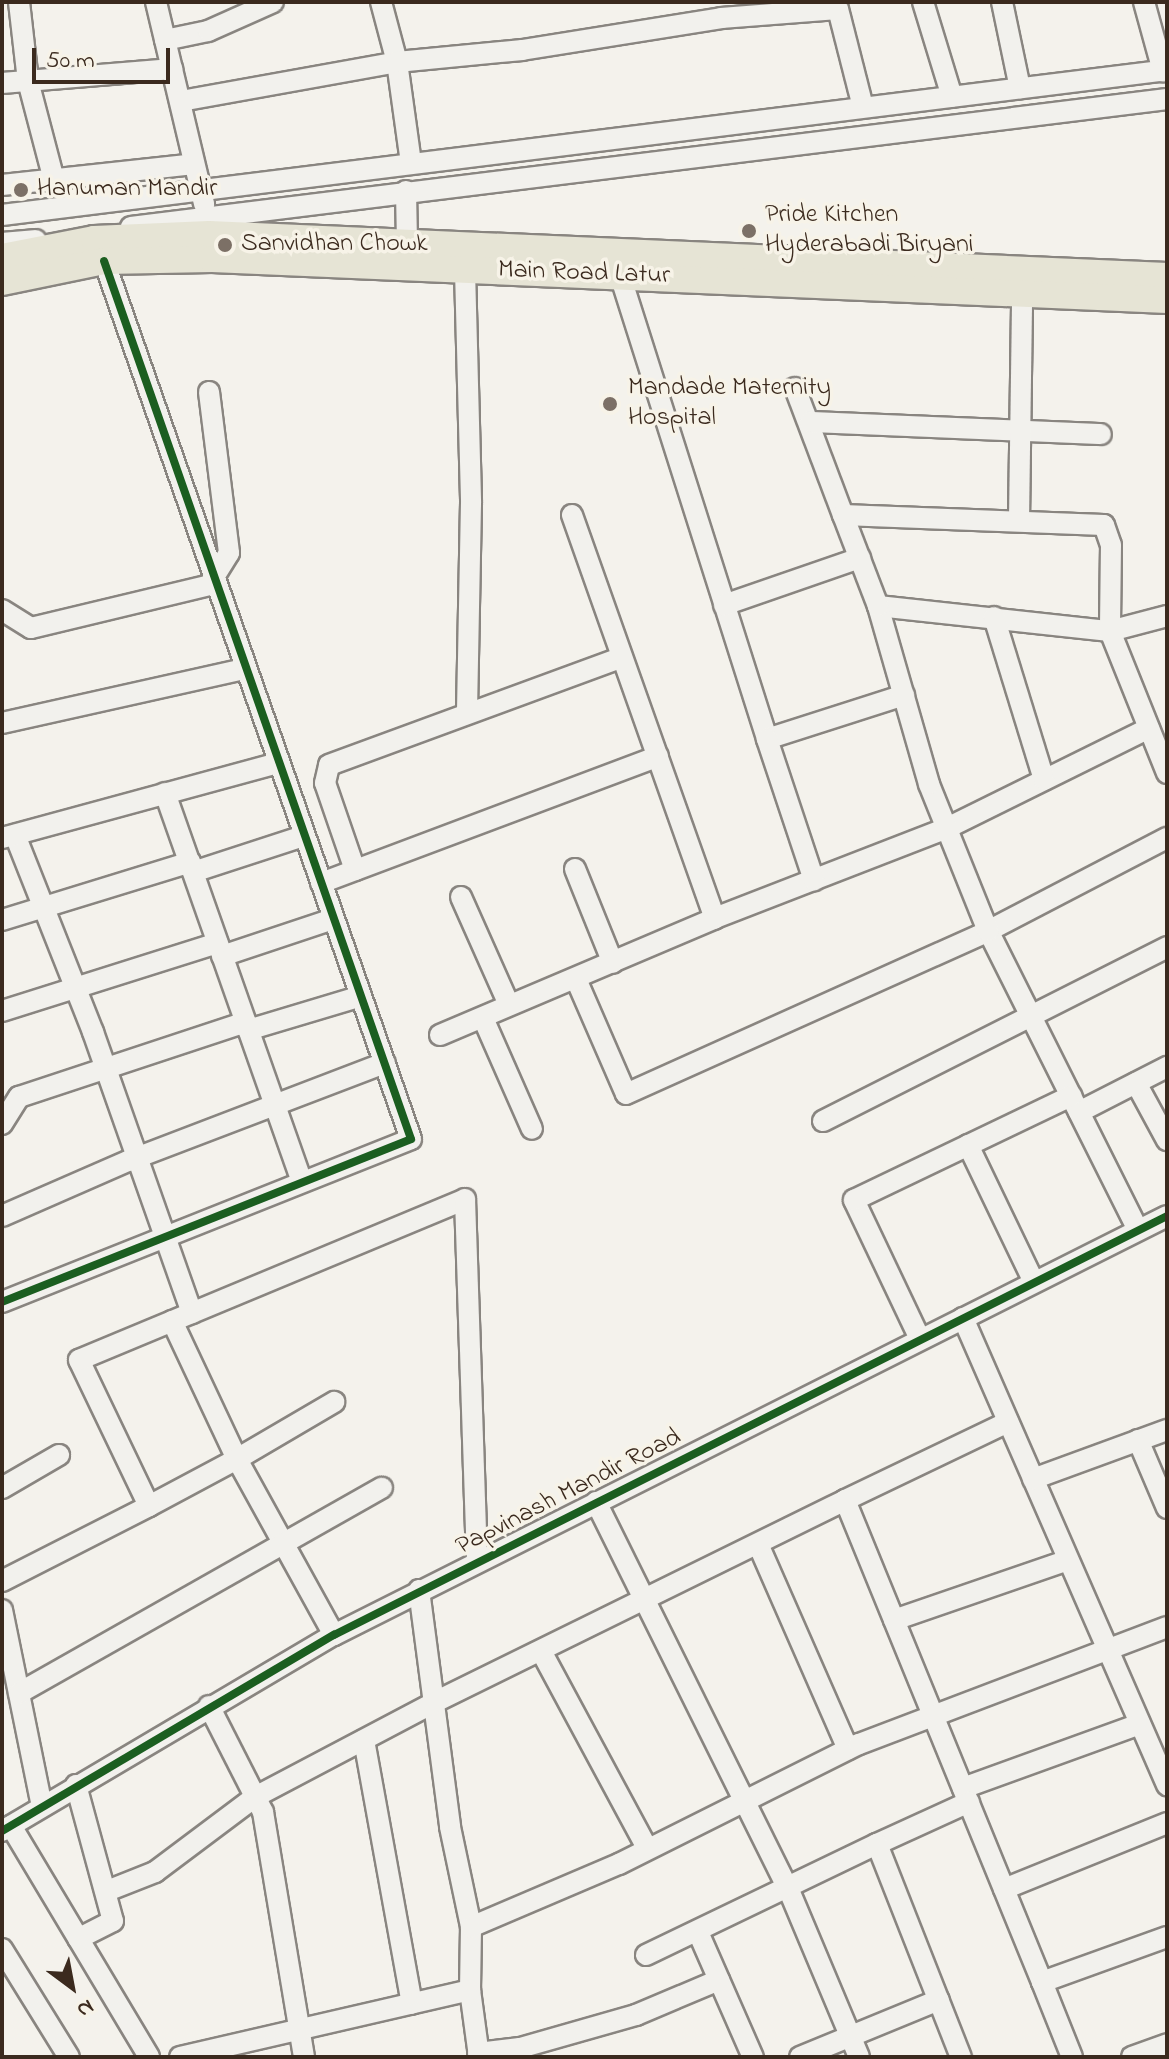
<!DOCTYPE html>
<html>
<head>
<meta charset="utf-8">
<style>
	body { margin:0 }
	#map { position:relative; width:1169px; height:2059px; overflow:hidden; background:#f4f2ec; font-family:"Indie Flower",sans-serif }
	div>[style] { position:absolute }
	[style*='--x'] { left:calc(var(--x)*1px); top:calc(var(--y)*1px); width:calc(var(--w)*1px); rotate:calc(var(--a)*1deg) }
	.roads { filter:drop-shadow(2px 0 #898580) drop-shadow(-2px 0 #898580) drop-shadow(0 2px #898580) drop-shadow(0 -2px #898580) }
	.minor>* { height:20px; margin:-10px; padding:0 10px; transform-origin:10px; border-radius:10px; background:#f2f1ed }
	.major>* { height:26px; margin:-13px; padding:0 13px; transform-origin:13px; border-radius:13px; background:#e6e4d5 }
	.cycleway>* { height:8px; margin:-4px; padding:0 4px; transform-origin:4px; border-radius:4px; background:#1b5e20 }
	.dots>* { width:22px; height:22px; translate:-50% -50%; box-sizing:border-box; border:4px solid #f7f3e8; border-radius:50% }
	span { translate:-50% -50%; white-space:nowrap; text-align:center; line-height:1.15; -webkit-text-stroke:7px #f7f3e8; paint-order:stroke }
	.poi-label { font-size:26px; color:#3b2a1e }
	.left { translate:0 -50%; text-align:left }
	.street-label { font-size:26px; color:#3b2a1e }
	.frame { position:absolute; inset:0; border:4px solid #3b2a1e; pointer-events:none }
	.north { position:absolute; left:32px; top:1947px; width:80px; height:80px; -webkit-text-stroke:6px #f7f3e8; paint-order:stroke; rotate:148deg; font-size:22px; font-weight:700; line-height:32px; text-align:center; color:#3b2a1e }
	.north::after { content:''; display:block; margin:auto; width:28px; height:36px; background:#3b2a1e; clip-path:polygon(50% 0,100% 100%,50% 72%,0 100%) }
	.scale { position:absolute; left:32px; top:48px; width:138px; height:36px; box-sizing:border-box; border:4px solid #3b2a1e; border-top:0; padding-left:10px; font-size:24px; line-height:28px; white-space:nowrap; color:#3b2a1e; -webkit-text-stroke:6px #f7f3e8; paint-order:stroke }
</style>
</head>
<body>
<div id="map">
	<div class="roads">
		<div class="minor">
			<div style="--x:19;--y:2;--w:80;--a:83.5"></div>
			<div style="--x:28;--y:81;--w:102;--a:75.3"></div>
			<div style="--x:156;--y:2;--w:208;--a:76.6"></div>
			<div style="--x:381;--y:2;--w:62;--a:75.1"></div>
			<div style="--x:397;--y:62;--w:102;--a:82.1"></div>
			<div style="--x:923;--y:2;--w:99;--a:73"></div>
			<div style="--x:1002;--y:2;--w:88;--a:78.2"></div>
			<div style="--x:1144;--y:2;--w:72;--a:74.6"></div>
			<div style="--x:165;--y:40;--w:44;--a:-11.8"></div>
			<div style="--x:208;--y:31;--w:71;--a:-24"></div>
			<div style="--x:2;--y:83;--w:171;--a:-4.7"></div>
			<div style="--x:181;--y:101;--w:219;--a:-10.2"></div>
			<div style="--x:397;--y:62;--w:126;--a:-5.5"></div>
			<div style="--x:522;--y:50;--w:202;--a:-9.1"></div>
			<div style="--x:721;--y:18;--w:117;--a:-4.4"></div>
			<div style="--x:838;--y:9;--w:101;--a:75.7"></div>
			<div style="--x:2;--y:185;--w:193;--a:-6.2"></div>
			<div style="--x:406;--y:191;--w:52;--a:88.9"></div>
			<div style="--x:2;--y:215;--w:1174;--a:-7.09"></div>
			<div style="--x:131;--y:227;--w:1044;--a:-7.04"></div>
			<div style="--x:2;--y:243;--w:34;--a:-5"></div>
			<div style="--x:465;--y:270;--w:233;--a:88.5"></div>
			<div style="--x:471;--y:503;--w:208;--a:91.1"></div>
			<div style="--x:620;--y:275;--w:487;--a:72.4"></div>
			<div style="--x:767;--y:739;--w:144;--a:-17.8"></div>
			<div style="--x:795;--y:388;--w:136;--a:69.3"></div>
			<div style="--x:209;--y:392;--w:162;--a:82.9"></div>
			<div style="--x:229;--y:553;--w:32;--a:122"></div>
			<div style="--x:810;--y:422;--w:291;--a:2.4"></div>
			<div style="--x:572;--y:515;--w:428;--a:70.5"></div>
			<div style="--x:715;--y:918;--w:249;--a:-21.2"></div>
			<div style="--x:947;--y:828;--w:225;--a:-26.3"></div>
			<div style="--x:1019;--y:520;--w:224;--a:-89.2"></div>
			<div style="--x:724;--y:605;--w:144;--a:-19.1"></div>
			<div style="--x:878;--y:606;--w:233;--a:6.2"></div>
			<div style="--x:1110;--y:631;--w:59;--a:-14.7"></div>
			<div style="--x:2;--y:610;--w:34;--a:32"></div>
			<div style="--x:31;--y:628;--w:188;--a:-13.5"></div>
			<div style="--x:994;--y:617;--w:170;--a:72.9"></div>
			<div style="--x:2;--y:723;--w:248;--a:-12.6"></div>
			<div style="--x:767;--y:739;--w:149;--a:71.6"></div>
			<div style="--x:165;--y:793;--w:412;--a:70.6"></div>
			<div style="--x:15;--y:835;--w:212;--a:68.4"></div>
			<div style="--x:93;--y:1032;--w:298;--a:70.6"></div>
			<div style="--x:2;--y:838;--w:286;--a:-15.2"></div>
			<div style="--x:575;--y:869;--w:101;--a:68"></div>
			<div style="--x:355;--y:870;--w:92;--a:-109"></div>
			<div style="--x:325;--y:783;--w:18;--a:-77"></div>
			<div style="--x:329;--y:765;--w:312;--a:-20.2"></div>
			<div style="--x:193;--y:872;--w:117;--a:-18"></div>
			<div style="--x:321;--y:883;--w:360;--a:-20.6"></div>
			<div style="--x:461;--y:897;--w:118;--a:66"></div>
			<div style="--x:2;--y:920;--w:197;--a:-17.1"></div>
			<div style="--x:222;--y:956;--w:117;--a:-18.4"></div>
			<div style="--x:576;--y:979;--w:125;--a:66.5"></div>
			<div style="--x:626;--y:1094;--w:397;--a:-24.2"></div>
			<div style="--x:988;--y:931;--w:202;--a:-27.5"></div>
			<div style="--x:2;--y:1011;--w:226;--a:-17.5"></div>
			<div style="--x:483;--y:1018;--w:121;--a:66.2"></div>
			<div style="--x:248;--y:1030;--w:118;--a:-16.7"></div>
			<div style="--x:440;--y:1035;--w:299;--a:-23"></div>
			<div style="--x:1136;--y:1083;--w:65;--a:61.5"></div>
			<div style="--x:1079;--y:1112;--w:99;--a:-27.1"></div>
			<div style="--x:823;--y:1121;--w:386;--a:-26.8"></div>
			<div style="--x:2;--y:1124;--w:32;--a:-58"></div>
			<div style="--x:19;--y:1097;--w:239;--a:-18.3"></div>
			<div style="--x:968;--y:1145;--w:152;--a:64.3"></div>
			<div style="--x:2;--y:1216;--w:137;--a:-23.6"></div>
			<div style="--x:128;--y:1161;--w:275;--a:-20.9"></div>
			<div style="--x:1138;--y:1230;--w:335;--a:-116.6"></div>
			<div style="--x:988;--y:931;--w:158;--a:-111.9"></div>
			<div style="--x:929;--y:784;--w:185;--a:-106"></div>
			<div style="--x:878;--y:606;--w:97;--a:-111"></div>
			<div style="--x:843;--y:515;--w:261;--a:2.2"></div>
			<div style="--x:1104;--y:525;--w:21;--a:71"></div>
			<div style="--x:1111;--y:545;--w:86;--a:90.7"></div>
			<div style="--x:1110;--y:631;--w:153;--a:68.1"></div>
			<div style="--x:2;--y:1302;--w:440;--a:-21.7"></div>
			<div style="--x:411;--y:1139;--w:930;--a:-109.27"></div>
			<div style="--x:963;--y:1318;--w:510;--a:66.4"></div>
			<div style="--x:172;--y:1321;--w:153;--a:64.8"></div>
			<div style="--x:237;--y:1459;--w:113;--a:-30.4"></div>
			<div style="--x:920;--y:1339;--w:154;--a:-115.4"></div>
			<div style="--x:854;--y:1200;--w:241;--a:-25.6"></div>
			<div style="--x:1008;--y:1422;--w:181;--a:154.4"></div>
			<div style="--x:845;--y:1500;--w:521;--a:67.77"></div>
			<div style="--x:1042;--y:1982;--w:133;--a:-19.8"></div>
			<div style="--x:1138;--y:1440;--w:74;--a:66.9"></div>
			<div style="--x:1033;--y:1479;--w:143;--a:-20.1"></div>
			<div style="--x:2;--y:1488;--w:66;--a:-30.1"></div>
			<div style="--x:596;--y:1502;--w:431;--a:63.6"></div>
			<div style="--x:788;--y:1888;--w:183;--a:67.2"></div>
			<div style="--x:758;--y:1544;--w:224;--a:66.3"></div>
			<div style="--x:2;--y:1581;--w:165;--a:-27"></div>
			<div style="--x:419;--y:1590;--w:239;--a:82.5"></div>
			<div style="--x:450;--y:1827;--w:102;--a:78.1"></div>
			<div style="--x:471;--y:1927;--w:63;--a:90.9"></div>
			<div style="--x:470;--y:1990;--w:68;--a:82.3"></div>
			<div style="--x:2;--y:1610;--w:200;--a:78.5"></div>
			<div style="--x:894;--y:1620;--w:184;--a:-19"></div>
			<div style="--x:334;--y:1635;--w:201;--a:-118.9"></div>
			<div style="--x:237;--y:1459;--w:100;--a:151.9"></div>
			<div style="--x:149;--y:1506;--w:162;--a:-115.6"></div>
			<div style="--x:79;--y:1360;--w:418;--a:-22.6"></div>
			<div style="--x:465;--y:1199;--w:363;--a:88.1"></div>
			<div style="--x:541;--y:1651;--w:224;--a:61.7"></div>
			<div style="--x:19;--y:1693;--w:417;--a:-29.5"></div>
			<div style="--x:209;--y:1706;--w:119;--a:63"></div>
			<div style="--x:263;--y:1812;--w:248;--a:80.5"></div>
			<div style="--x:364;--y:1740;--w:268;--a:79.7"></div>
			<div style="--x:76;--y:1785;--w:141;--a:74.8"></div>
			<div style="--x:113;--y:1921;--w:39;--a:153"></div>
			<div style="--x:963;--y:1788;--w:188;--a:-19.9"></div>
			<div style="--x:11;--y:1826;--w:269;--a:59.1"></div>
			<div style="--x:2;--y:1831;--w:386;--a:-30.6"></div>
			<div style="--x:334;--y:1635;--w:932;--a:-26.7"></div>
			<div style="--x:877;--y:1844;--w:101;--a:-24.5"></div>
			<div style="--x:1004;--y:1889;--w:176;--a:-22"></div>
			<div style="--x:107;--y:1891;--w:52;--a:-21.6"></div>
			<div style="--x:155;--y:1872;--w:125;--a:-36.9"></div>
			<div style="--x:255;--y:1797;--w:201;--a:-27.8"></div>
			<div style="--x:433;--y:1703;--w:459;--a:-26.2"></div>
			<div style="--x:471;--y:1927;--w:161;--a:-23.1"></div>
			<div style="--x:619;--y:1864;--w:268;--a:-26.6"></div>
			<div style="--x:859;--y:1744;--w:329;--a:-20.8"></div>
			<div style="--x:698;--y:1932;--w:137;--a:66.3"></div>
			<div style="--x:2;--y:1949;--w:127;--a:58.2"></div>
			<div style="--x:646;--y:1955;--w:256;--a:-25.7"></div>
			<div style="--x:877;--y:1844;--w:229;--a:68.5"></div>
			<div style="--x:1042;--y:1982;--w:81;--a:68.2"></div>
			<div style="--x:478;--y:2053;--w:42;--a:-6.8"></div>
			<div style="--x:520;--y:2048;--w:121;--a:-15.9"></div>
			<div style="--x:636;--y:2015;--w:90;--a:-22.9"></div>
			<div style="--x:180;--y:2057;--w:298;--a:-13"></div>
			<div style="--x:800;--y:2057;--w:150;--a:-22.3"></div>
			<div style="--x:1132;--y:2057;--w:37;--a:-20"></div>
		</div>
		<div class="major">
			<div style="--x:2;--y:257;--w:94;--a:-11.1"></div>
			<div style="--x:94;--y:239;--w:115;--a:-2.5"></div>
			<div style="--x:209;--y:234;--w:959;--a:2.51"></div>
			<div style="--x:2;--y:282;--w:104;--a:-11.6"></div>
			<div style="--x:104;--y:261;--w:108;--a:-1.1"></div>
			<div style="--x:212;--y:259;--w:956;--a:2.46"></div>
		</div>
	</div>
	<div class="cycleway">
		<div style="--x:2;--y:1302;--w:440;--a:-21.7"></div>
		<div style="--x:411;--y:1139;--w:930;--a:-109.27"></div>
		<div style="--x:2;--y:1831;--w:386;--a:-30.6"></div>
		<div style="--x:334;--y:1635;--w:932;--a:-26.7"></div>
	</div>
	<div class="dots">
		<div style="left:21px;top:190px;background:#7c7066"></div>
		<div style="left:749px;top:231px;background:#7c7066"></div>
		<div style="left:225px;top:245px;background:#7c7066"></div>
		<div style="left:610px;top:404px;background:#7c7066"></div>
	</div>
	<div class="poi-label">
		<span class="left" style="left:37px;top:190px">Hanuman Mandir</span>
		<span class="left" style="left:765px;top:231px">Pride Kitchen<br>Hyderabadi Biryani</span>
		<span class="left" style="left:241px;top:245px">Sanvidhan Chowk</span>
		<span class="left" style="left:628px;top:404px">Mandade Maternity<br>Hospital</span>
	</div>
	<div class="street-label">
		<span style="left:584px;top:274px;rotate:2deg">Main Road Latur</span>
		<span style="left:569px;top:1493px;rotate:-27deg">Papvinash Mandir Road</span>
	</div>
	<div class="frame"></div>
	<div class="north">N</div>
	<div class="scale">50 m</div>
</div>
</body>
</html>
